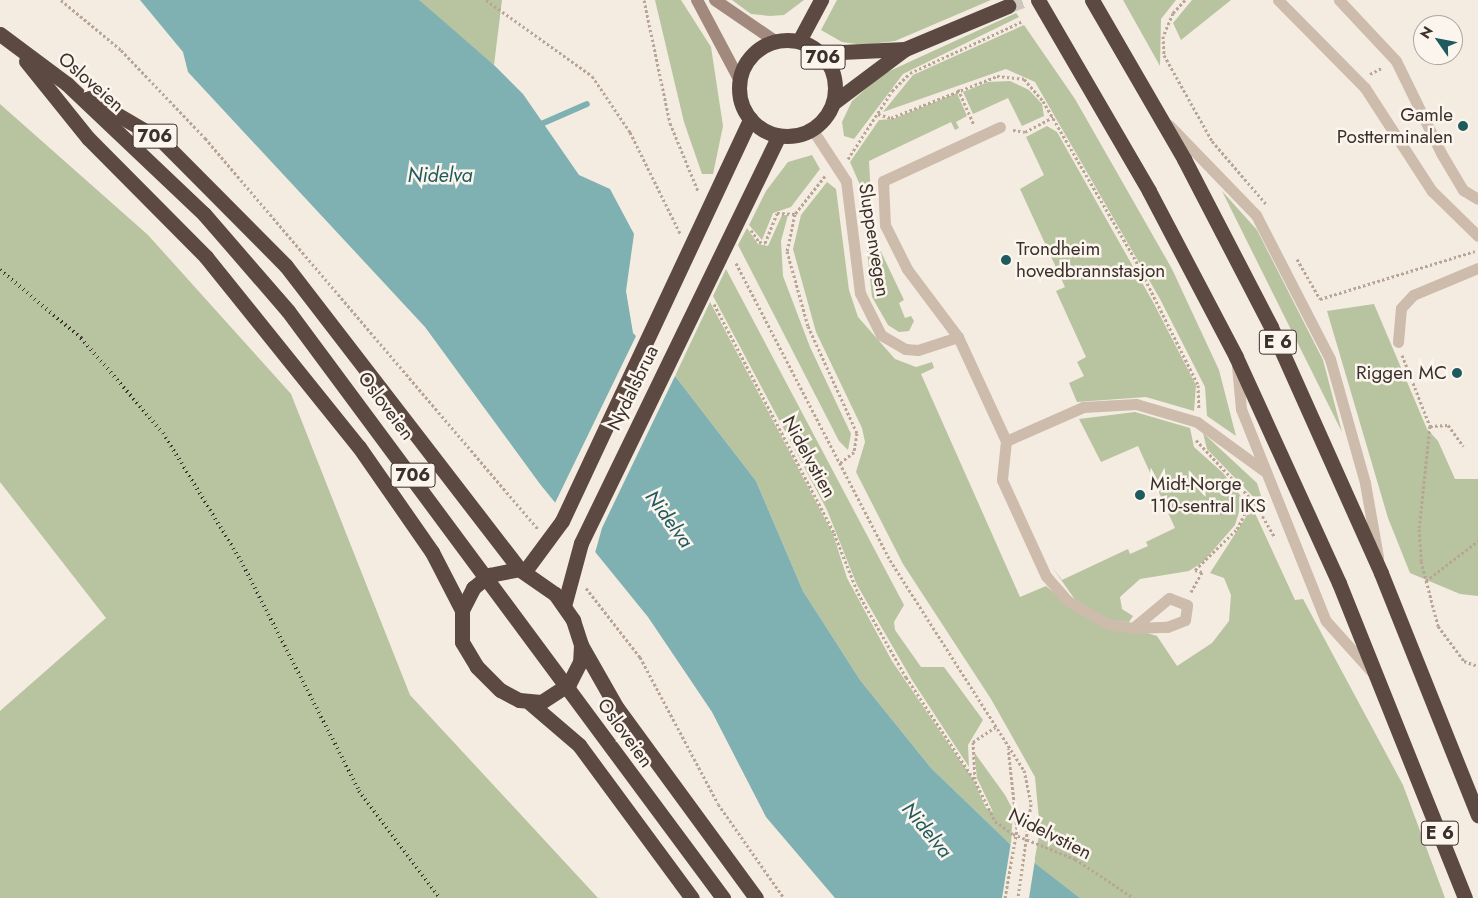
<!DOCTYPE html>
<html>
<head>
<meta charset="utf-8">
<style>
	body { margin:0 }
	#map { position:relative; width:1478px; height:898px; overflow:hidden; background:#f4ebe1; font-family:Jost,sans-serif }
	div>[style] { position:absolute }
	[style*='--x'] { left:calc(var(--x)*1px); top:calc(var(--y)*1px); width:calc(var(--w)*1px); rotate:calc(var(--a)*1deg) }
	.green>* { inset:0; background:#b8c4a0 }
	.water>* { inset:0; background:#7fb0b2 }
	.pier>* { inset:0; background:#f4ebe1 }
	.stream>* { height:5.5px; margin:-2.75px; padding:0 2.75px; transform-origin:2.75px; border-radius:2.75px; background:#7fb0b2 }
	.highway-tunnel>* { height:15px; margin-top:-7.5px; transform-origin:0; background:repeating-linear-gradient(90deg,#cfc6bd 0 15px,transparent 0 23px) }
	.path>* { height:3px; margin-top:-1.5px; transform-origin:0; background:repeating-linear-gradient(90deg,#b9a596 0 2.5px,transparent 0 5px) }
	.lane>* { height:11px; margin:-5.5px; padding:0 5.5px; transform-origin:5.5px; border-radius:5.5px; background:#cdbbac }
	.secondary>* { height:12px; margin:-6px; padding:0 6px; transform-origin:6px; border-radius:6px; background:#a18a7d }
	.highway>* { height:15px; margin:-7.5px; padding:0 7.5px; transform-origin:7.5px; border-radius:7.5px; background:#5c4a42 }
	.highway>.ring { margin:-7.5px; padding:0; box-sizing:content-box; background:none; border:15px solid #5c4a42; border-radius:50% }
	.rail>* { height:4px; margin-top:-2px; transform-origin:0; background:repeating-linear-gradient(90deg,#3b302b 0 1px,transparent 0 5px) }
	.dots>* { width:14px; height:14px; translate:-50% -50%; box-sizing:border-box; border:2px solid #fbf5ee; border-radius:50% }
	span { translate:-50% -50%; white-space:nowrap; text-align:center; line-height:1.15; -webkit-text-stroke:5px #fbf5ee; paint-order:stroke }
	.shield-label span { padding:1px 4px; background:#fbf5ee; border:1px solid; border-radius:4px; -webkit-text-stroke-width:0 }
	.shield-label { font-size:18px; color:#3b302b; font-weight:700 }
	.street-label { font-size:19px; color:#3b302b }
	.poi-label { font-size:19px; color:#3b302b }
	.right { translate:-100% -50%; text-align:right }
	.left { translate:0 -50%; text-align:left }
	.water-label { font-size:20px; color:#1f5a5e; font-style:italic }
	.north { position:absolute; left:1413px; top:15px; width:50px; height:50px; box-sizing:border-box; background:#fbf5ee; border:1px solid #aea6a0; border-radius:50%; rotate:303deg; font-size:14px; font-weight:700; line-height:20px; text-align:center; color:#3b302b }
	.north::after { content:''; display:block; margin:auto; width:18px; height:22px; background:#1f5a5e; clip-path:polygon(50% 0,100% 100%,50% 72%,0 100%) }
</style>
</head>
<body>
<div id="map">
	<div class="green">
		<div style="clip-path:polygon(419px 0,502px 0,494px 65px,423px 5px)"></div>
		<div style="clip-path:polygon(655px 0,681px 0,711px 47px,723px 126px,713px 174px,702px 174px,684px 122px)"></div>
		<div style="clip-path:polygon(732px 0,804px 0,784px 15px,770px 16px,751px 14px)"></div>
		<div style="clip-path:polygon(837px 0,991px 0,895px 41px,864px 45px,842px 42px,821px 30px)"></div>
		<div style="clip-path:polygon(1123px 0,1176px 0,1161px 19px,1160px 66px)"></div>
		<div style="clip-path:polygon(1192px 0,1231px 0,1181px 40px,1173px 23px)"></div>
		<div style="clip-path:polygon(1016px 13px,1019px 17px,903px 74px,854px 139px,844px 136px,842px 122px,852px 101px,883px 74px)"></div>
		<div style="clip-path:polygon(1024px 25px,1075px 99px,1172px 269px,1219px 370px,1236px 436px,1207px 416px,1205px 387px,1160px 299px,1035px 82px,1006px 69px,883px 112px,913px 75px)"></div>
		<div style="clip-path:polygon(1010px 81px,1029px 90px,1042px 104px,1044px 116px,1022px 126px,1008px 98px,973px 114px,963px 92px,988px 82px)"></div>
		<div style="clip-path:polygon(957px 93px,967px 116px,956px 122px,959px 128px,955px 130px,951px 122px,869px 161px,873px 235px,904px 300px,899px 303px,905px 318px,911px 316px,914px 321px,909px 331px,899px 332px,888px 325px,872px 297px,860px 185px,850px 162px,879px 120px,893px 119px)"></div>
		<div style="clip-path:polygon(0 104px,148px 235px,291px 394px,410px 695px,598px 898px,0 898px,0 711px,106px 618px,0 482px)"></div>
		<div style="clip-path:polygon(1047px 126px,1057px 132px,1153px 302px,1196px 385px,1194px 411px,1146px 397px,1077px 402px,1069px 383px,1084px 376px,1077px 362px,1086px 357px,1056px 291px,1065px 287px,1020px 189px,1044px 175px,1026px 137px)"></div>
		<div style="clip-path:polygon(812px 155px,820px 169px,791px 207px,773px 213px,762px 240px,749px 225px,766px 191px,788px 162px)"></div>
		<div style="clip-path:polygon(827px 182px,836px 189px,849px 290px,858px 317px,895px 359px,916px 367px,932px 362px,934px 368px,921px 374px,1020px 597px,1046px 586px,1077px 612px,1157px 636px,1177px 666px,1212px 643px,1229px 621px,1231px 595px,1224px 578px,1210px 573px,1251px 509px,1254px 511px,1295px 600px,1303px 599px,1403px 785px,1445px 898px,1080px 898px,1034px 863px,1040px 830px,1035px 777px,991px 699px,903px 564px,856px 472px,865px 442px,862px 428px,816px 332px,793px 249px,801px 215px)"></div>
		<div style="clip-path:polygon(1222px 191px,1257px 230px,1323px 360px,1342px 432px)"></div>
		<div style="clip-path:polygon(782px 215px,788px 215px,781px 241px,783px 276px,810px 347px,851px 434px,848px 450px,839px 441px,738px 245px,747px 228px,758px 244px,768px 246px)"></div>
		<div style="clip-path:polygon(726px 269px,904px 605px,894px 622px,895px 630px,921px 667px,944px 667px,983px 720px,968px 745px,969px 767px,912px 680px,857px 585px,827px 510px,713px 296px)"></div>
		<div style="clip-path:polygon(710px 302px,833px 534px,847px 578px,892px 661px,974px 781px,986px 808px,993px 812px,977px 778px,974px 752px,1005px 795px,1013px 810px,1011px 845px,931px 768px,860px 680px,803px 591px,756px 481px,675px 376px)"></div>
		<div style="clip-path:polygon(1374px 304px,1427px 429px,1438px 441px,1455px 479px,1478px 479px,1478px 596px,1460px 594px,1410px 573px,1388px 518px,1327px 311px)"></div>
		<div style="clip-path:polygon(1135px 412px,1190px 428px,1194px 447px,1223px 473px,1243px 499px,1235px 525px,1203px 562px,1189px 571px,1140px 579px,1120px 597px,1122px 609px,1133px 616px,1129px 622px,1107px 620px,1076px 601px,1052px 567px,1062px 580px,1128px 549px,1130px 554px,1148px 546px,1146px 542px,1175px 528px,1138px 446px,1101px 462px,1079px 419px)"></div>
		<div style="clip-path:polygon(1203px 433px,1257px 483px,1265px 509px,1207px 449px)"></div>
	</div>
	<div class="water">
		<div style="clip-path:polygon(140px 0,419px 0,494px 65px,523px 94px,579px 175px,610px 189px,634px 234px,626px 291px,633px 333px,675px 376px,756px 481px,803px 591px,860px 680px,931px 768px,1011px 845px,1080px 898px,835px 898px,766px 817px,712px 712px,648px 617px,540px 484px,425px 327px,188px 72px,183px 52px)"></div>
	</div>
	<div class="pier">
		<div style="clip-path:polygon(637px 334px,676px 374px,602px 528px,595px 553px,554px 505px)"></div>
		<div style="clip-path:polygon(1011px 842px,1035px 860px,1029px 898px,1002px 898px)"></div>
	</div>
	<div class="stream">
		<div style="--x:539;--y:125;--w:52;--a:-23.6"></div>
	</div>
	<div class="highway-tunnel">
		<div style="--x:1008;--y:6;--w:16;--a:-22"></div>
	</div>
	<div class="path">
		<div style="--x:61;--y:0;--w:78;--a:39.8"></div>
		<div style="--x:121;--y:50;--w:122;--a:46.3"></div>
		<div style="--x:205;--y:138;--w:514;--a:49.58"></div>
		<div style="--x:486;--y:0;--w:130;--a:35.6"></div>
		<div style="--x:592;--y:76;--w:68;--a:55.8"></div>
		<div style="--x:630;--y:132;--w:113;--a:63.7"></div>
		<div style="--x:644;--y:0;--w:126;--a:78.1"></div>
		<div style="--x:670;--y:123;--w:74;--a:67.6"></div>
		<div style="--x:1185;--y:0;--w:18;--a:133"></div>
		<div style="--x:1173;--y:13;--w:25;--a:113"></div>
		<div style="--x:1163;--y:36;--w:19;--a:87"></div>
		<div style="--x:1164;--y:55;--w:98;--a:60.8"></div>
		<div style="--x:1212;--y:141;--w:84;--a:49.3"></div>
		<div style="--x:1370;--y:74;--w:13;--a:-27"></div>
		<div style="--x:958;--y:89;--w:39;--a:66"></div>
		<div style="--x:878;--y:114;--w:14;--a:17"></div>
		<div style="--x:891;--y:118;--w:114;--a:-21.6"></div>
		<div style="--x:997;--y:76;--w:27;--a:6"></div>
		<div style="--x:1024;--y:79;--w:29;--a:49"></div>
		<div style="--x:1043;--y:101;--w:185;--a:59.8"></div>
		<div style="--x:1136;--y:261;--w:139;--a:63.4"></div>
		<div style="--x:1198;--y:385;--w:24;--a:88"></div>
		<div style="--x:1013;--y:130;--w:12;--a:9"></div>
		<div style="--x:1025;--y:132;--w:32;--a:-28"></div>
		<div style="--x:848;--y:159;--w:81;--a:-57.1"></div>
		<div style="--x:892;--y:91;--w:25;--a:-45"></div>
		<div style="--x:910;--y:73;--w:124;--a:-24.7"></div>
		<div style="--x:825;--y:176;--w:48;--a:128.3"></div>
		<div style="--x:795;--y:214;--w:38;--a:102"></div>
		<div style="--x:787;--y:251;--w:78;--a:74.4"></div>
		<div style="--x:808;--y:326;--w:118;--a:65.4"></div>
		<div style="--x:857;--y:433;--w:19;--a:99"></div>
		<div style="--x:854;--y:452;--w:18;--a:142"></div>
		<div style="--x:751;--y:230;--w:14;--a:56"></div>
		<div style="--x:759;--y:242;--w:6;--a:9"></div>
		<div style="--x:765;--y:243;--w:32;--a:-68"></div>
		<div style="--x:777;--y:213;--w:18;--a:3"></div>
		<div style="--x:1297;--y:259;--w:46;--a:60.1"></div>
		<div style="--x:1320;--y:299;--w:162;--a:-17.2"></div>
		<div style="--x:736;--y:263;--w:335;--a:62.6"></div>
		<div style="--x:890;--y:560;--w:249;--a:57.5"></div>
		<div style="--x:1024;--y:770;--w:35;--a:78"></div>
		<div style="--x:1031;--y:804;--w:95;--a:97.9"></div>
		<div style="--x:714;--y:304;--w:259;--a:62.3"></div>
		<div style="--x:834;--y:533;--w:65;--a:68.2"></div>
		<div style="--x:858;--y:593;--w:97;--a:60.3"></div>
		<div style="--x:906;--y:677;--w:125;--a:56.4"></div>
		<div style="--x:975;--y:781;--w:45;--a:63.4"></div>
		<div style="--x:995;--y:821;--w:22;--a:36"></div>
		<div style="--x:1013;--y:834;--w:67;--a:22"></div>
		<div style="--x:1075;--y:859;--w:71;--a:33.5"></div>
		<div style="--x:1402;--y:355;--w:76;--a:68.5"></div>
		<div style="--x:1430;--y:426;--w:104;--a:96.1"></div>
		<div style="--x:1419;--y:529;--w:32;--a:86"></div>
		<div style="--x:1421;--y:561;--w:67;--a:75.3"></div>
		<div style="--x:1438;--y:626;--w:44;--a:53.4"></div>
		<div style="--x:1464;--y:661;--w:15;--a:20"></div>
		<div style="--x:1430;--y:426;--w:18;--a:-3"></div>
		<div style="--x:1448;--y:425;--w:26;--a:54"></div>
		<div style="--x:1196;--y:440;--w:86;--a:46.9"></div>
		<div style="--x:1255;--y:503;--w:39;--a:60"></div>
		<div style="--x:1426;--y:581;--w:66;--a:-37.6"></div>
		<div style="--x:586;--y:588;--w:88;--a:52"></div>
		<div style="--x:640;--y:657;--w:166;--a:62"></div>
		<div style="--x:718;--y:804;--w:115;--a:54.9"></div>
		<div style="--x:1191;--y:592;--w:23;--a:-61"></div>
		<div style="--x:1202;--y:572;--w:7;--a:-164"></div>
		<div style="--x:1195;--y:570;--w:59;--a:-44.3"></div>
		<div style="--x:1237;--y:529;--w:33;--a:-63"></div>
		<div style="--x:975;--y:779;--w:37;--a:-93"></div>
		<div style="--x:973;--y:742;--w:27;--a:-34"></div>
		<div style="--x:1005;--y:898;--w:70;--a:-80.1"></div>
		<div style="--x:1017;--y:829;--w:81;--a:-96.3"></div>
	</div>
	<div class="lane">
		<div style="--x:1278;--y:0;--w:124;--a:45.3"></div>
		<div style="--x:1365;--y:88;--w:123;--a:57"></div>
		<div style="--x:1432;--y:191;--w:64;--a:44.4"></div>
		<div style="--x:1339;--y:0;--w:83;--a:46.9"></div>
		<div style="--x:1396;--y:61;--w:102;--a:63.9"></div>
		<div style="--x:1441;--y:153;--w:43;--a:59.3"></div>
		<div style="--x:1463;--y:190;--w:17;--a:31"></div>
		<div style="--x:1169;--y:125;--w:125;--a:46"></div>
		<div style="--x:1256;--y:215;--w:162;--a:62.8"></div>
		<div style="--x:1330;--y:359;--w:129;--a:74.2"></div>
		<div style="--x:1365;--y:483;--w:75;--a:80"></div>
		<div style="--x:1000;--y:127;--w:129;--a:155.2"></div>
		<div style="--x:883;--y:181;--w:44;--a:87.4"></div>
		<div style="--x:885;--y:225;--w:49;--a:63.4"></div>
		<div style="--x:907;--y:269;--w:85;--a:53.1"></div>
		<div style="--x:958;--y:337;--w:115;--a:65.2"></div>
		<div style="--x:1006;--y:441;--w:39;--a:96"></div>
		<div style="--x:1002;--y:480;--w:106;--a:65.4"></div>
		<div style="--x:1046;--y:576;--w:33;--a:49"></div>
		<div style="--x:1068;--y:601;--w:46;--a:29.9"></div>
		<div style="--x:1108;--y:624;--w:25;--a:9"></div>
		<div style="--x:1133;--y:628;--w:34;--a:-2"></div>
		<div style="--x:1167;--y:627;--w:19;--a:-21"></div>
		<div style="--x:1185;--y:620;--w:15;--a:-82"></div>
		<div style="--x:1187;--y:605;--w:19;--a:-159"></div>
		<div style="--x:1169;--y:598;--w:47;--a:140.2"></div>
		<div style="--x:812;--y:129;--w:62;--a:56.8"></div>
		<div style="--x:846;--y:181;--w:113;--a:82.9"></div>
		<div style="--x:860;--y:293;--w:47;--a:63.4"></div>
		<div style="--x:881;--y:335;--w:28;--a:30"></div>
		<div style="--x:905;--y:349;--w:13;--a:4"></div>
		<div style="--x:918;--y:350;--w:42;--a:-18"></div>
		<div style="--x:1398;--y:342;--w:34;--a:-85"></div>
		<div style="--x:1401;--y:308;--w:18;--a:-47"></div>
		<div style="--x:1413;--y:295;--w:70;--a:-22.6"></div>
		<div style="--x:1237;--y:366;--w:43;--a:84.7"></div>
		<div style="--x:1241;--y:409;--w:228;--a:68.2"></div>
		<div style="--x:1326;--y:621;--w:67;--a:48"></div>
		<div style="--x:1006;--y:441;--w:84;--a:-23.8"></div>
		<div style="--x:1083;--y:407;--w:53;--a:-3.2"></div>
		<div style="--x:1136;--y:404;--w:64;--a:16.4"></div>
		<div style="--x:1197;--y:422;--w:82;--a:36"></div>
	</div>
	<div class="secondary">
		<div style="--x:697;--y:0;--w:92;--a:62"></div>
		<div style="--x:715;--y:0;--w:73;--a:34.3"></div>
	</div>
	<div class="highway">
		<div style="--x:1038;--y:0;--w:221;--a:59.8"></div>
		<div style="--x:1149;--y:191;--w:187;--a:62.3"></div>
		<div style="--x:1236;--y:357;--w:248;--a:65.5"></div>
		<div style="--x:1339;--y:583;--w:339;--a:68.2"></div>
		<div style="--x:1092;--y:0;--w:184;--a:59.9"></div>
		<div style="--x:1184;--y:159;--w:189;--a:62.6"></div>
		<div style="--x:1271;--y:327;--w:269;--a:65.9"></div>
		<div style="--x:1381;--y:573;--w:261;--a:68.2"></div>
		<div style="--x:0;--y:34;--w:84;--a:36.7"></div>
		<div style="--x:67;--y:84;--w:189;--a:43.5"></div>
		<div style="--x:204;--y:214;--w:128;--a:49.1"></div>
		<div style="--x:288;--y:311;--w:731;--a:53.46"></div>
		<div class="ring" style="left:739px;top:40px;width:81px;height:81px"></div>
		<div style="--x:799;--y:41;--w:47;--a:-61.8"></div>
		<div style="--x:820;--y:53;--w:85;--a:-2.7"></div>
		<div style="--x:26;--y:61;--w:99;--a:51.2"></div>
		<div style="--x:88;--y:138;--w:168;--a:45.2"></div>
		<div style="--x:206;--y:257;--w:244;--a:51.2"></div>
		<div style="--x:359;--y:447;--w:128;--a:55.2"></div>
		<div style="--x:432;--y:552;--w:65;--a:62.7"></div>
		<div style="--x:89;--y:98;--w:83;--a:30.3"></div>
		<div style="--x:161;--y:140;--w:177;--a:45.2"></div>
		<div style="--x:286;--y:266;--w:382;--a:52.4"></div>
		<div style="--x:833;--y:103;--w:90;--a:-36.9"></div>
		<div style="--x:905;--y:49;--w:112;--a:-22.7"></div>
		<div style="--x:519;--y:569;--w:44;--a:34.8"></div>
		<div style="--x:555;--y:594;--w:32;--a:55"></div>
		<div style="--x:573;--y:620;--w:26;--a:72"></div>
		<div style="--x:581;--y:645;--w:17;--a:93"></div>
		<div style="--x:580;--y:662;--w:25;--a:117"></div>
		<div style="--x:569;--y:684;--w:33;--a:147"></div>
		<div style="--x:541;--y:702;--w:22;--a:-175"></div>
		<div style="--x:519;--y:700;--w:21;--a:-152"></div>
		<div style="--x:500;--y:690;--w:33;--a:-135"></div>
		<div style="--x:477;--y:667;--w:29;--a:-121"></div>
		<div style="--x:462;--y:642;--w:32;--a:-90"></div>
		<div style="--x:462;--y:610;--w:25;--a:-63"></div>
		<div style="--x:473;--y:588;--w:21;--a:-39"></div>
		<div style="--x:489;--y:575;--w:31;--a:-11"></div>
		<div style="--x:525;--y:571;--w:62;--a:-53.5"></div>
		<div style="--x:562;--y:521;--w:444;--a:-64.9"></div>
		<div style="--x:564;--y:606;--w:65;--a:-74.9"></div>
		<div style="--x:581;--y:543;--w:453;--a:-64.1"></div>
		<div style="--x:581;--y:645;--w:73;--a:60.3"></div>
		<div style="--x:617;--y:708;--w:235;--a:53.8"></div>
		<div style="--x:530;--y:703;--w:65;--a:40.6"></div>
		<div style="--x:579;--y:745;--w:190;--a:53.6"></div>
	</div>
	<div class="rail">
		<div style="--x:0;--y:270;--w:106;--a:40"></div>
		<div style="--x:81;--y:338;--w:125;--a:49.2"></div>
		<div style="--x:163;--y:433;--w:150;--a:58.6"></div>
		<div style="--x:241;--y:561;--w:259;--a:62.8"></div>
		<div style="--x:359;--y:791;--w:134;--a:52.9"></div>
	</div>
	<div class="dots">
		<div style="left:1463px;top:126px;background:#1f5a5e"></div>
		<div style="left:1006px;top:260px;background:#1f5a5e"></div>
		<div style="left:1457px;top:373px;background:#1f5a5e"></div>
		<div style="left:1140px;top:495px;background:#1f5a5e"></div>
	</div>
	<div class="shield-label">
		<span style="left:823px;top:57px">706</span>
		<span style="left:155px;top:136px">706</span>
		<span style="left:1278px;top:342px">E 6</span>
		<span style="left:413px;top:475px">706</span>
		<span style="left:1440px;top:833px">E 6</span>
	</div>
	<div class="street-label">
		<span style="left:91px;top:82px;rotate:41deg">Osloveien</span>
		<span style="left:874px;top:240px;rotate:81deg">Sluppenvegen</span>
		<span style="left:633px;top:388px;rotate:-64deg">Nydalsbrua</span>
		<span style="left:386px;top:406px;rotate:53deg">Osloveien</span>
		<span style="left:809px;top:457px;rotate:61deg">Nidelvstien</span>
		<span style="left:625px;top:733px;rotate:54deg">Osloveien</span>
		<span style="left:1050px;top:834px;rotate:27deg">Nidelvstien</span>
	</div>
	<div class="poi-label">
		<span class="right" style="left:1453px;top:126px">Gamle<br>Postterminalen</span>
		<span class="left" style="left:1016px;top:260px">Trondheim<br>hovedbrannstasjon</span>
		<span class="right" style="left:1447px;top:373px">Riggen MC</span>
		<span class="left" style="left:1150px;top:495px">Midt-Norge<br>110-sentral IKS</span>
	</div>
	<div class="water-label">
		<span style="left:440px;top:175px">Nidelva</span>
		<span style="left:669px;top:519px;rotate:54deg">Nidelva</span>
		<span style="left:927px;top:830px;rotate:50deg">Nidelva</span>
	</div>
	<div class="north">N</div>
</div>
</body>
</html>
